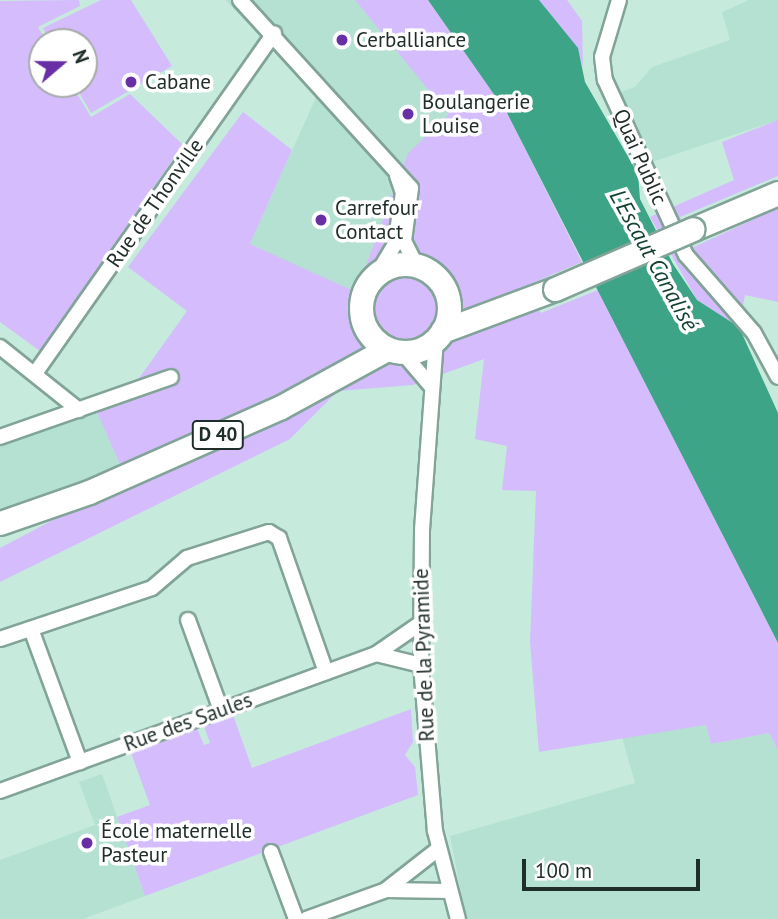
<!DOCTYPE html>
<html>
<head>
<meta charset="utf-8">
<style>
	body { margin:0 }
	#map { position:relative; width:778px; height:919px; overflow:hidden; background:#c6ebdd; font-family:"PT Sans",sans-serif }
	div>[style] { position:absolute }
	[style*='--x'] { left:calc(var(--x)*1px); top:calc(var(--y)*1px); width:calc(var(--w)*1px); rotate:calc(var(--a)*1deg) }
	.built>* { inset:0; background:#b4e1d1 }
	.green>* { inset:0; background:#d4bcfd }
	.water>* { inset:0; background:#3ea487 }
	.roads { filter:drop-shadow(2px 0 #82a498) drop-shadow(-2px 0 #82a498) drop-shadow(0 2px #82a498) drop-shadow(0 -2px #82a498) }
	.street>* { height:14px; margin:-7px; padding:0 7px; transform-origin:7px; border-radius:7px; background:#fff }
	.primary>* { height:23px; margin:-11.5px; padding:0 11.5px; transform-origin:11.5px; border-radius:11.5px; background:#fff }
	.primary>.ring { margin:-11.5px; padding:0; box-sizing:content-box; background:none; border:23px solid #fff; border-radius:50% }
	.bridges { filter:drop-shadow(2px 0 #82a498) drop-shadow(-2px 0 #82a498) drop-shadow(0 2px #82a498) drop-shadow(0 -2px #82a498) }
	.primary-bridge>* { height:23px; margin:-11.5px; padding:0 11.5px; transform-origin:11.5px; border-radius:11.5px; background:#fff }
	.dots>* { width:19px; height:19px; translate:-50% -50%; box-sizing:border-box; border:4px solid #fff; border-radius:50% }
	span { translate:-50% -50%; white-space:nowrap; text-align:center; line-height:1.15; -webkit-text-stroke:7px #fff; paint-order:stroke }
	.shield-label span { padding:2px 5px; background:#fff; border:2px solid; border-radius:5px; -webkit-text-stroke-width:0 }
	.shield-label { font-size:19px; color:#202e29; font-weight:700 }
	.poi-label { font-size:21px; color:#202e29 }
	.left { translate:0 -50%; text-align:left }
	.street-label { font-size:21px; color:#202e29 }
	.water-label { font-size:23px; color:#123f32; font-style:italic }
	.north { position:absolute; left:28px; top:28px; width:70px; height:70px; box-sizing:border-box; background:#fff; border:2px solid #a6aba9; border-radius:50%; rotate:70deg; font-size:19px; font-weight:700; line-height:28px; text-align:center; color:#202e29 }
	.north::after { content:''; display:block; margin:auto; width:24px; height:32px; background:#6930a6; clip-path:polygon(50% 0,100% 100%,50% 72%,0 100%) }
	.scale { position:absolute; left:522px; top:859px; width:178px; height:32px; box-sizing:border-box; border:4px solid #202e29; border-top:0; padding-left:9px; font-size:21px; line-height:24px; white-space:nowrap; color:#202e29; -webkit-text-stroke:5px #fff; paint-order:stroke }
</style>
</head>
<body>
<div id="map">
	<div class="built">
		<div style="clip-path:polygon(225px 0,355px 0,450px 115px,408px 153px,356px 293px,250px 244px,318px 93px)"></div>
		<div style="clip-path:polygon(749px 0,778px 0,778px 120px,649px 163px,618px 93px,635px 87px,652px 67px,730px 40px,722px 12px)"></div>
		<div style="clip-path:polygon(96px 410px,122px 469px,0 522px,0 446px)"></div>
		<div style="clip-path:polygon(706px 725px,711px 744px,769px 733px,778px 751px,778px 919px,466px 919px,450px 836px,635px 783px,622px 737px)"></div>
		<div style="clip-path:polygon(102px 774px,145px 896px,83px 919px,0 919px,0 860px,95px 825px,79px 782px)"></div>
	</div>
	<div class="green">
		<div style="clip-path:polygon(79px 0,80px 6px,38px 27px,47px 42px,42px 84px,71px 84px,91px 117px,130px 94px,183px 145px,40px 351px,0 322px,0 1px)"></div>
		<div style="clip-path:polygon(101px 0,131px 0,172px 66px,91px 113px,74px 84px,84px 84px,84px 42px,50px 42px,43px 28px)"></div>
		<div style="clip-path:polygon(355px 0,428px 0,507px 113px,582px 262px,523px 287px,541px 313px,598px 290px,778px 643px,778px 751px,769px 733px,711px 744px,706px 725px,539px 752px,530px 642px,536px 491px,502px 490px,507px 446px,475px 439px,484px 359px,413px 385px,338px 391px,290px 439px,0 582px,0 548px,74px 509px,122px 469px,96px 410px,125px 398px,187px 311px,128px 267px,243px 112px,292px 150px,250px 244px,356px 292px,408px 153px,449px 115px)"></div>
		<div style="clip-path:polygon(539px 0,567px 0,582px 21px,583px 67px,577px 48px)"></div>
		<div style="clip-path:polygon(778px 120px,778px 176px,680px 217px,694px 247px,778px 208px,778px 302px,745px 295px,739px 327px,697px 300px,650px 217px,734px 180px,722px 142px)"></div>
		<div style="clip-path:polygon(411px 709px,413px 742px,405px 755px,415px 767px,418px 795px,145px 896px,117px 817px,150px 805px,131px 753px,197px 728px,204px 745px,210px 743px,204px 726px,233px 715px,252px 768px)"></div>
	</div>
	<div class="water">
		<div style="clip-path:polygon(428px 0,539px 0,578px 48px,585px 82px,638px 174px,640px 199px,673px 264px,697px 300px,739px 327px,778px 413px,778px 643px,507px 113px)"></div>
	</div>
	<div class="roads">
		<div class="street">
			<div style="--x:240;--y:0;--w:254;--a:47.7"></div>
			<div style="--x:411;--y:188;--w:53;--a:97.5"></div>
			<div style="--x:404;--y:241;--w:27;--a:63"></div>
			<div style="--x:619;--y:0;--w:59;--a:106.6"></div>
			<div style="--x:602;--y:57;--w:23;--a:83"></div>
			<div style="--x:605;--y:80;--w:193;--a:65.2"></div>
			<div style="--x:686;--y:255;--w:103;--a:48.9"></div>
			<div style="--x:754;--y:333;--w:50;--a:61.4"></div>
			<div style="--x:377;--y:274;--w:35;--a:-59"></div>
			<div style="--x:395;--y:244;--w:52;--a:-81.1"></div>
			<div style="--x:403;--y:193;--w:18;--a:-109"></div>
			<div style="--x:436;--y:339;--w:192;--a:94.2"></div>
			<div style="--x:422;--y:530;--w:135;--a:90.4"></div>
			<div style="--x:421;--y:665;--w:167;--a:85.2"></div>
			<div style="--x:435;--y:831;--w:91;--a:75.4"></div>
			<div style="--x:0;--y:347;--w:101;--a:38.6"></div>
			<div style="--x:402;--y:352;--w:43;--a:49.7"></div>
			<div style="--x:36;--y:372;--w:414;--a:-54.9"></div>
			<div style="--x:0;--y:437;--w:181;--a:-19.3"></div>
			<div style="--x:188;--y:620;--w:96;--a:69.9"></div>
			<div style="--x:31;--y:629;--w:142;--a:69.8"></div>
			<div style="--x:0;--y:639;--w:160;--a:-18.5"></div>
			<div style="--x:152;--y:588;--w:46;--a:-40.6"></div>
			<div style="--x:187;--y:558;--w:86;--a:-17.6"></div>
			<div style="--x:269;--y:532;--w:12;--a:31"></div>
			<div style="--x:279;--y:538;--w:142;--a:70.7"></div>
			<div style="--x:376;--y:654;--w:46;--a:13.7"></div>
			<div style="--x:0;--y:791;--w:400;--a:-20"></div>
			<div style="--x:376;--y:654;--w:55;--a:-34.6"></div>
			<div style="--x:271;--y:852;--w:72;--a:69.5"></div>
			<div style="--x:387;--y:889;--w:65;--a:-38.1"></div>
			<div style="--x:306;--y:919;--w:85;--a:-19.9"></div>
			<div style="--x:386;--y:890;--w:63;--a:0.9"></div>
		</div>
		<div class="primary">
			<div style="--x:693;--y:229;--w:92;--a:-23"></div>
			<div class="ring" style="left:361px;top:264px;width:65px;height:65px"></div>
			<div style="--x:442;--y:331;--w:121;--a:-20.4"></div>
			<div style="--x:0;--y:523;--w:94;--a:-19.2"></div>
			<div style="--x:89;--y:492;--w:210;--a:-23.9"></div>
			<div style="--x:281;--y:407;--w:121;--a:-28.7"></div>
		</div>
	</div>
	<div class="bridges">
		<div class="primary-bridge">
			<div style="--x:555;--y:289;--w:150;--a:-23.5"></div>
		</div>
	</div>
	<div class="dots">
		<div style="left:342px;top:40px;background:#6930a6"></div>
		<div style="left:131px;top:82px;background:#6930a6"></div>
		<div style="left:408px;top:114px;background:#6930a6"></div>
		<div style="left:321px;top:220px;background:#6930a6"></div>
		<div style="left:87px;top:843px;background:#6930a6"></div>
	</div>
	<div class="shield-label">
		<span style="left:218px;top:435px">D 40</span>
	</div>
	<div class="poi-label">
		<span class="left" style="left:356px;top:40px">Cerballiance</span>
		<span class="left" style="left:145px;top:82px">Cabane</span>
		<span class="left" style="left:422px;top:114px">Boulangerie<br>Louise</span>
		<span class="left" style="left:335px;top:220px">Carrefour<br>Contact</span>
		<span class="left" style="left:101px;top:843px">École maternelle<br>Pasteur</span>
	</div>
	<div class="street-label">
		<span style="left:640px;top:157px;rotate:66deg">Quai Public</span>
		<span style="left:155px;top:203px;rotate:-55deg">Rue de Thonville</span>
		<span style="left:424px;top:655px;rotate:-92deg">Rue de la Pyramide</span>
		<span style="left:188px;top:722px;rotate:-20deg">Rue des Saules</span>
	</div>
	<div class="water-label">
		<span style="left:654px;top:260px;rotate:61deg">L'Escaut Canalisé</span>
	</div>
	<div class="north">N</div>
	<div class="scale">100 m</div>
</div>
</body>
</html>
